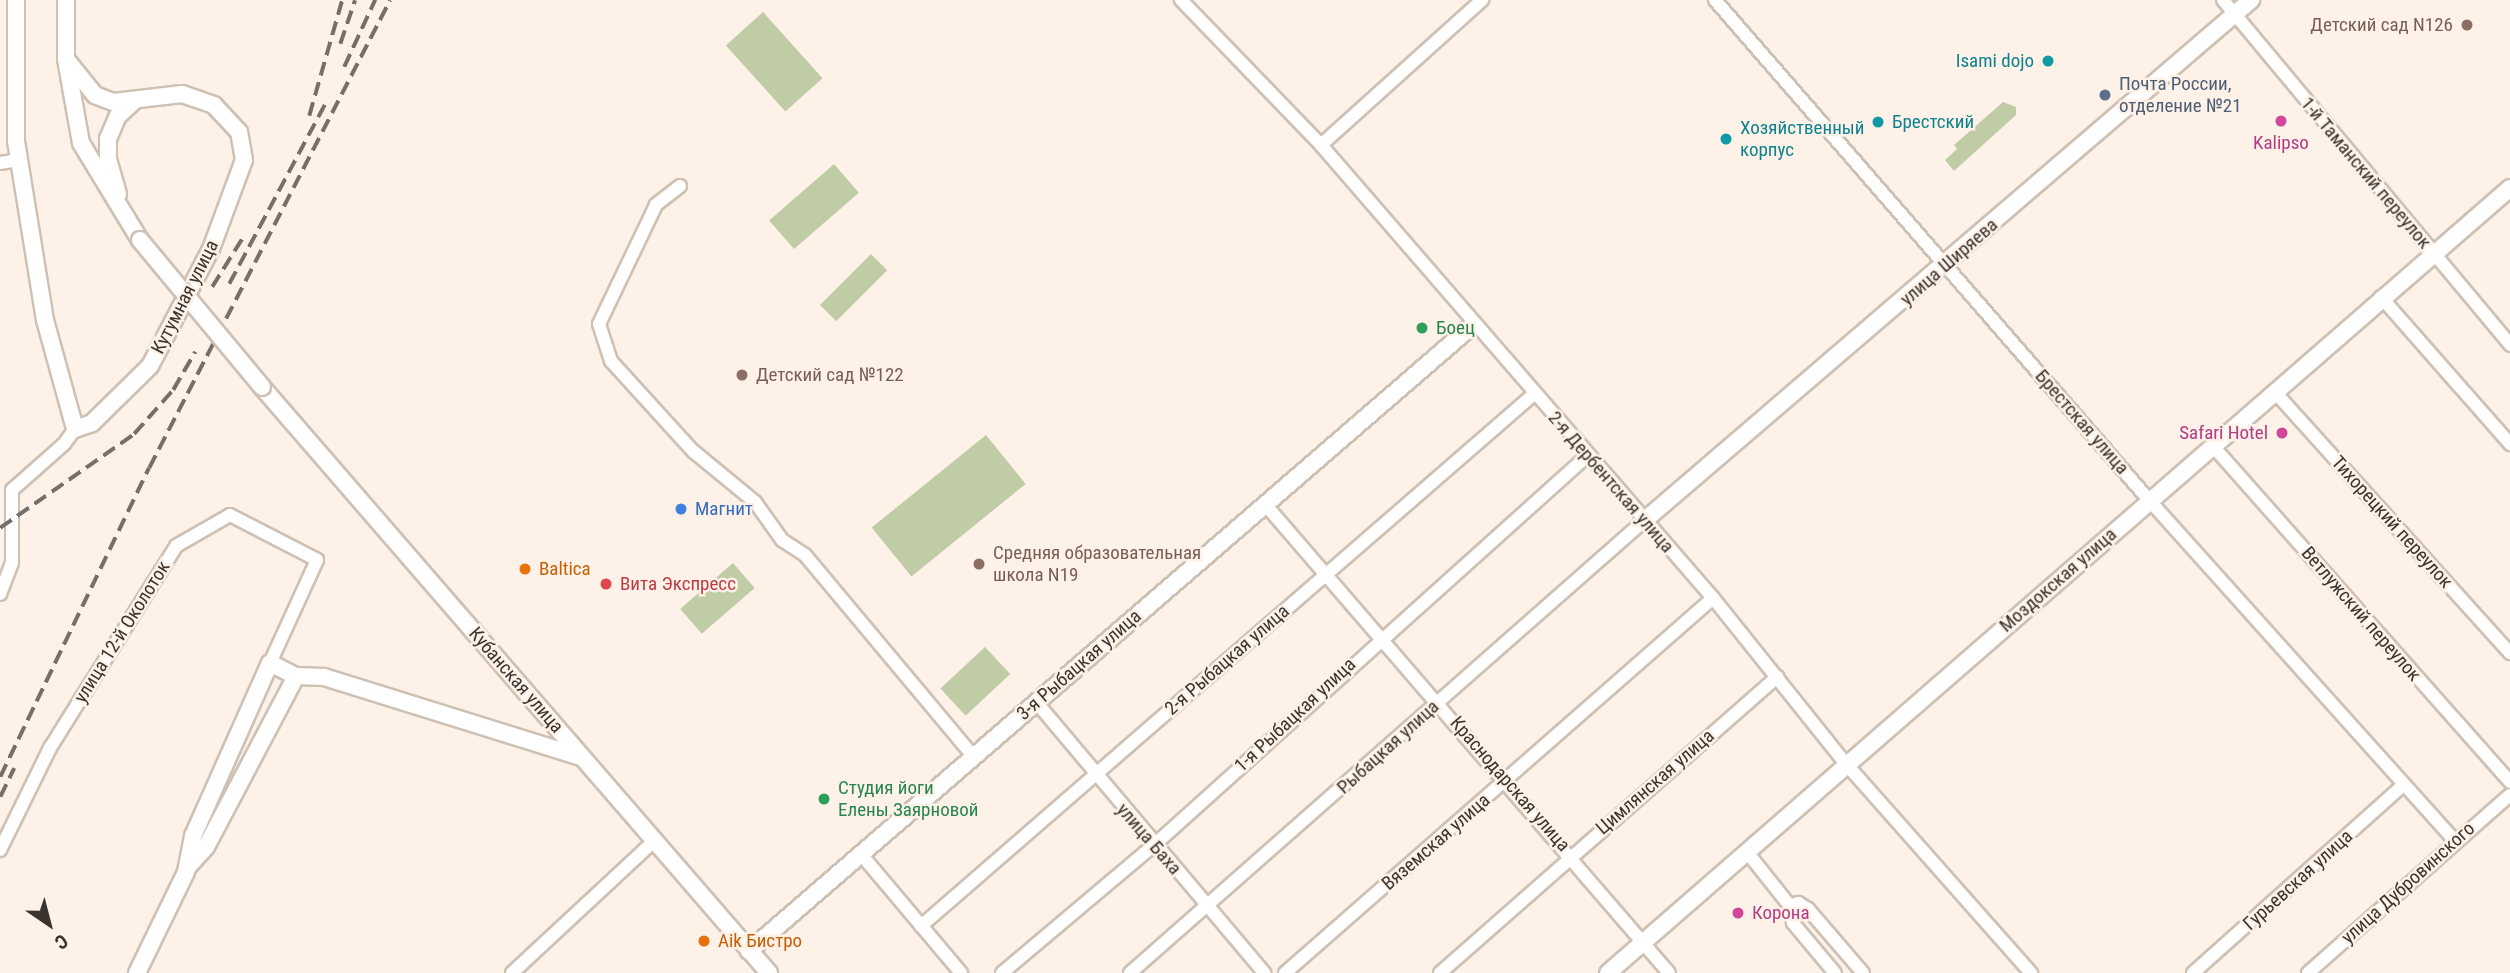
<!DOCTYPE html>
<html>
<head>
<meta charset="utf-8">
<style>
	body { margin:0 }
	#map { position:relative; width:2510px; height:973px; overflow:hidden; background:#fef2e8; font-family:"Roboto Condensed",sans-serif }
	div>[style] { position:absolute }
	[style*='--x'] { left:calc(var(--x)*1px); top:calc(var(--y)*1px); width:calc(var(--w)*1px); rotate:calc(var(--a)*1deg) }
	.green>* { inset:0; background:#c0cca6; transform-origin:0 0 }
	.roads { filter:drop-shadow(2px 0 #cfc0b4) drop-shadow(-2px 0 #cfc0b4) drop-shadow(0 2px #cfc0b4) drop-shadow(0 -2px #cfc0b4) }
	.street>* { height:12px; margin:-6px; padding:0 6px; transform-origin:6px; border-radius:6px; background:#fff }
	.secondary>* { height:16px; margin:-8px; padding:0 8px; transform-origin:8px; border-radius:8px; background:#fff }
	.rail>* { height:3.5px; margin-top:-1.75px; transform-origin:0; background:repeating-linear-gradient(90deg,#766e68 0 14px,transparent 0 21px) }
	.bridges { filter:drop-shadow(2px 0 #cfc0b4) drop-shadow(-2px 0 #cfc0b4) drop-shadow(0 2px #cfc0b4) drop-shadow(0 -2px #cfc0b4) }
	.secondary-bridge>* { height:16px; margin:-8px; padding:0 8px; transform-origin:8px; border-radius:8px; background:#fff }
	.dots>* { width:19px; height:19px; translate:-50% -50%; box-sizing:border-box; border:4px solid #fef2e8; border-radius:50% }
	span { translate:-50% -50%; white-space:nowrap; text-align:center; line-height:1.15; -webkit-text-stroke:5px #fef2e8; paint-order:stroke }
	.education-label { font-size:19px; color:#785e54 }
	.right { translate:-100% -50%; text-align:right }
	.left { translate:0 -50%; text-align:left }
	.culture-label { font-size:19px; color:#0d838f }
	.service-label { font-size:19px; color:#4e5e75 }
	.hotel-label { font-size:19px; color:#b23c85 }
	.street-label { font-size:19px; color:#3a3430 }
	.leisure-label { font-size:19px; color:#27864d }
	.shop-label { font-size:19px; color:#366cbe }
	.food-label { font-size:19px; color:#c56008 }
	.health-label { font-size:19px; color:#be3a42 }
	.north { position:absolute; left:14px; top:889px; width:70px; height:70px; -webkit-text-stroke:5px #fef2e8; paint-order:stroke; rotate:145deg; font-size:19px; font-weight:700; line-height:28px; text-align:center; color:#3a3430 }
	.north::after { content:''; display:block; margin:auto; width:24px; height:32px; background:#3a3430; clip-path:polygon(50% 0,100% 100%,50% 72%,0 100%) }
</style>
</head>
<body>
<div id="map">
	<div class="green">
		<div style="left:763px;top:12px;width:89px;height:50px;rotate:48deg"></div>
		<div style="clip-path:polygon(2003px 102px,2016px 107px,2016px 115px,1954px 171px,1945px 160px,1957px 149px,1954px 145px)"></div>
		<div style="left:834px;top:164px;width:38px;height:86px;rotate:49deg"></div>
		<div style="left:871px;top:254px;width:23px;height:72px;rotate:45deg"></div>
		<div style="left:986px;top:435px;width:63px;height:147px;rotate:51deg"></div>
		<div style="left:733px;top:563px;width:33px;height:70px;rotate:49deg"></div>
		<div style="left:985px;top:647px;width:37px;height:61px;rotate:47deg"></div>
	</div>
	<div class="roads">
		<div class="street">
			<div style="--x:1181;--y:0;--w:202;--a:46"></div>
			<div style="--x:1321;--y:145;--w:599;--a:49.13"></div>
			<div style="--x:1713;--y:598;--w:214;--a:51.3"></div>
			<div style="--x:1847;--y:765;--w:278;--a:48.5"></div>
			<div style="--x:1715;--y:0;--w:662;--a:49.04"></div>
			<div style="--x:2149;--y:500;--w:457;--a:48.1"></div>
			<div style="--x:2223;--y:0;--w:449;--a:50.2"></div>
			<div style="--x:1321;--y:145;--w:217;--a:-42"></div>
			<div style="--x:0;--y:163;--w:20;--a:-9"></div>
			<div style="--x:680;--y:186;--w:31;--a:142"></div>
			<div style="--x:656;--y:205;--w:132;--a:115.6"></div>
			<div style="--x:599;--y:324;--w:39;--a:72"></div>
			<div style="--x:611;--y:361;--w:122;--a:47.7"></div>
			<div style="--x:693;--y:451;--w:80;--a:39.4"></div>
			<div style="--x:755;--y:502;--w:47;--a:54.6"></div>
			<div style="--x:782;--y:540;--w:27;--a:33"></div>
			<div style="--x:805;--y:555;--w:262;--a:50.1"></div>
			<div style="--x:2381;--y:297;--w:196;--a:48.7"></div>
			<div style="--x:2274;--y:391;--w:353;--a:48"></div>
			<div style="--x:2212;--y:445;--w:450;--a:48.5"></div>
			<div style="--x:1264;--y:503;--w:620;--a:49.25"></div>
			<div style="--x:0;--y:594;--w:34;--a:-69"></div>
			<div style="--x:12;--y:562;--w:72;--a:-90"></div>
			<div style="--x:12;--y:490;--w:69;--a:-41.5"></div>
			<div style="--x:64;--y:444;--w:19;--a:-54"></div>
			<div style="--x:1037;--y:703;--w:353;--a:49.9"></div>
			<div style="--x:0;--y:850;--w:114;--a:-63.9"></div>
			<div style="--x:50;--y:748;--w:238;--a:-58"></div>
			<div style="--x:176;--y:546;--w:62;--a:-29.9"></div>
			<div style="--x:230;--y:515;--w:98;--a:27.3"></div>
			<div style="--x:317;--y:560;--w:113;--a:114.5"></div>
			<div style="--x:1747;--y:852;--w:69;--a:51.5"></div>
			<div style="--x:1790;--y:906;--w:9;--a:-21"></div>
			<div style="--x:1798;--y:903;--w:12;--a:31"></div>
			<div style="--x:1808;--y:909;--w:84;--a:49.3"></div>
			<div style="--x:860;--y:853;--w:157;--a:49.9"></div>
			<div style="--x:1790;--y:906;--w:17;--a:80"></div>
			<div style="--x:1793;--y:923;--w:65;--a:50"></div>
			<div style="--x:921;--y:926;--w:812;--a:-40.95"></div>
			<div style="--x:512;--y:973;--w:194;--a:-42.9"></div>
			<div style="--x:1002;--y:973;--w:197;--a:-40.1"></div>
			<div style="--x:1153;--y:846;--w:582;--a:-41.94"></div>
			<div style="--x:1130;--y:973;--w:686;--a:-41.34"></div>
			<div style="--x:1285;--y:973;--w:569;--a:-41.22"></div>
			<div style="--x:1440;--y:973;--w:449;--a:-41.3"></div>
			<div style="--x:2193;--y:973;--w:280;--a:-41.8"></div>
			<div style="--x:2308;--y:973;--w:269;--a:-41.4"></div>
		</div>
		<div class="secondary">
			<div style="--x:16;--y:0;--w:141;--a:90"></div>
			<div style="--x:16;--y:141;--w:181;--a:80.8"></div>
			<div style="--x:45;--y:320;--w:113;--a:74.6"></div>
			<div style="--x:75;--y:429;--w:18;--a:-19"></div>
			<div style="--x:92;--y:423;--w:81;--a:-44.5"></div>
			<div style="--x:150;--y:366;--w:132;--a:-62.5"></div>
			<div style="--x:211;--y:249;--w:95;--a:-69.7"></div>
			<div style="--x:244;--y:160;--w:28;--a:-100"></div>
			<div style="--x:239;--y:132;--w:37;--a:-133"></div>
			<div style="--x:214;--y:105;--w:34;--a:-161"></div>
			<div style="--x:182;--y:94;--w:69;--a:173.4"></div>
			<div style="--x:113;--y:102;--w:19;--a:-159"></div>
			<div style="--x:95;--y:95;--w:46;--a:-128.9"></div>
			<div style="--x:66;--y:0;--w:59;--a:90"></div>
			<div style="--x:66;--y:59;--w:85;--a:79.9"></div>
			<div style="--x:81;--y:143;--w:114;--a:58.7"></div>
			<div style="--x:118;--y:194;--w:35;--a:-106"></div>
			<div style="--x:108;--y:160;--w:21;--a:-90"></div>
			<div style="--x:108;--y:139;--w:25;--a:-67"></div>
			<div style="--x:118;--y:116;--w:23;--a:-43"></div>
			<div style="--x:262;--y:387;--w:775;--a:49.13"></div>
			<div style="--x:1645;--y:520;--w:799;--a:-40.63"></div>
			<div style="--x:187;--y:868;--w:28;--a:-48"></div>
			<div style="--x:206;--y:847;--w:193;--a:-62.2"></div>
			<div style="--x:749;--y:951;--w:957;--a:-40.85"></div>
			<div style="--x:137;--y:973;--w:112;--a:-64.1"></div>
			<div style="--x:186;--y:872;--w:37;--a:-79"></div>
			<div style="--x:193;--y:836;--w:189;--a:-66"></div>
			<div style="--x:270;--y:663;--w:29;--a:27"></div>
			<div style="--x:296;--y:676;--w:28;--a:2"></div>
			<div style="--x:324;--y:677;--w:269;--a:17.3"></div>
			<div style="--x:1608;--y:973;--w:1196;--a:-41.03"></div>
		</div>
	</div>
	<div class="rail">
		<div style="--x:340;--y:44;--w:46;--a:-71.2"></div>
		<div style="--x:344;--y:67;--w:74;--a:-65.2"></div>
		<div style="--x:309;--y:116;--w:121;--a:-74.1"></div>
		<div style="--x:229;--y:284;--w:204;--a:-61.9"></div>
		<div style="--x:212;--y:287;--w:57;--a:-58"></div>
		<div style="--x:0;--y:528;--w:164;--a:-35"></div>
		<div style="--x:134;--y:434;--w:59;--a:-48.4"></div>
		<div style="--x:173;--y:390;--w:44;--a:-59.9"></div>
		<div style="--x:0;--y:777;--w:343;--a:-64.3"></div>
		<div style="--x:149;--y:468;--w:526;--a:-62.75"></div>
		<div style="--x:0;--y:797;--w:32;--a:-64"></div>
	</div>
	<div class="bridges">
		<div class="secondary-bridge">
			<div style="--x:140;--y:240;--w:191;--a:50.3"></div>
		</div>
	</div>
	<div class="dots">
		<div style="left:2467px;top:25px;background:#8d6e63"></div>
		<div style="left:2048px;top:61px;background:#0f9aa8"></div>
		<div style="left:2105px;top:95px;background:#5c6f8a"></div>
		<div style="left:2281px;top:121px;background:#d1479c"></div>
		<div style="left:1878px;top:122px;background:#0f9aa8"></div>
		<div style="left:1726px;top:139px;background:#0f9aa8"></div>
		<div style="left:1422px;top:328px;background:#2e9e5b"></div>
		<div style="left:742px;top:375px;background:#8d6e63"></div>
		<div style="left:2282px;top:433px;background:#d1479c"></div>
		<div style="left:681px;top:509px;background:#3f7fe0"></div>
		<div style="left:979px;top:564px;background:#8d6e63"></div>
		<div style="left:525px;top:569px;background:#e8710a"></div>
		<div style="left:606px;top:584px;background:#e0444e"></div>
		<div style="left:824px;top:799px;background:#2e9e5b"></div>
		<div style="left:1738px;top:913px;background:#d1479c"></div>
		<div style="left:704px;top:941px;background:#e8710a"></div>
	</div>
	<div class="education-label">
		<span class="right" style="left:2453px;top:25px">Детский сад N126</span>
		<span class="left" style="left:756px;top:375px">Детский сад №122</span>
		<span class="left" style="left:993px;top:564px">Средняя образовательная<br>школа N19</span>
	</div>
	<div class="culture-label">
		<span class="right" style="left:2034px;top:61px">Isami dojo</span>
		<span class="left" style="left:1892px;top:122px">Брестский</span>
		<span class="left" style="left:1740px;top:139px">Хозяйственный<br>корпус</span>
	</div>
	<div class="service-label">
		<span class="left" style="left:2119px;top:95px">Почта России,<br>отделение №21</span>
	</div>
	<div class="hotel-label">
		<span style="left:2281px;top:143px">Kalipso</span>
		<span class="right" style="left:2268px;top:433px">Safari Hotel</span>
		<span class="left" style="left:1752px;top:913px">Корона</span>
	</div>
	<div class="street-label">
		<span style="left:2366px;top:173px;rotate:50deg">1-й Таманский переулок</span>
		<span style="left:1949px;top:262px;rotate:-41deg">улица Ширяева</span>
		<span style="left:185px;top:297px;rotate:-63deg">Кутумная улица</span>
		<span style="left:2082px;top:422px;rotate:49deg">Брестская улица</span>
		<span style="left:1611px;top:482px;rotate:49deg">2-я Дербентская улица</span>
		<span style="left:2392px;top:522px;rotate:48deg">Тихорецкий переулок</span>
		<span style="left:2058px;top:580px;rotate:-41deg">Моздокская улица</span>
		<span style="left:2361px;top:614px;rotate:49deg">Ветлужский переулок</span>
		<span style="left:122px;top:632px;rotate:-58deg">улица 12-й Околоток</span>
		<span style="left:1227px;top:660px;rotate:-41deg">2-я Рыбацкая улица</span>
		<span style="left:1079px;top:665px;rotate:-41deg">3-я Рыбацкая улица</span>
		<span style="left:516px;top:680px;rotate:49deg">Кубанская улица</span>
		<span style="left:1295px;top:715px;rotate:-43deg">1-я Рыбацкая улица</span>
		<span style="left:1388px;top:747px;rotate:-42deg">Рыбацкая улица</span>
		<span style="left:1655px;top:782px;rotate:-41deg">Цимлянская улица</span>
		<span style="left:1510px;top:784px;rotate:49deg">Краснодарская улица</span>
		<span style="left:1149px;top:839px;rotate:49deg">улица Баха</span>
		<span style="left:1436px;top:842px;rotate:-41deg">Вяземская улица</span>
		<span style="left:2298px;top:880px;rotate:-42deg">Гурьевская улица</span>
		<span style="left:2408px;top:883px;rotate:-42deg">улица Дубровинского</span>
	</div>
	<div class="leisure-label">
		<span class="left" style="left:1436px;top:328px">Боец</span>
		<span class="left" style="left:838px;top:799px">Студия йоги<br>Елены Заярновой</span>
	</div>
	<div class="shop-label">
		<span class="left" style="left:695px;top:509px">Магнит</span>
	</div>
	<div class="food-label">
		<span class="left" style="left:539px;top:569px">Baltica</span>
		<span class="left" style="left:718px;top:941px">Aik Бистро</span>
	</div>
	<div class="health-label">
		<span class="left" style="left:620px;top:584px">Вита Экспресс</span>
	</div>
	<div class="north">С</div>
</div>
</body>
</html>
